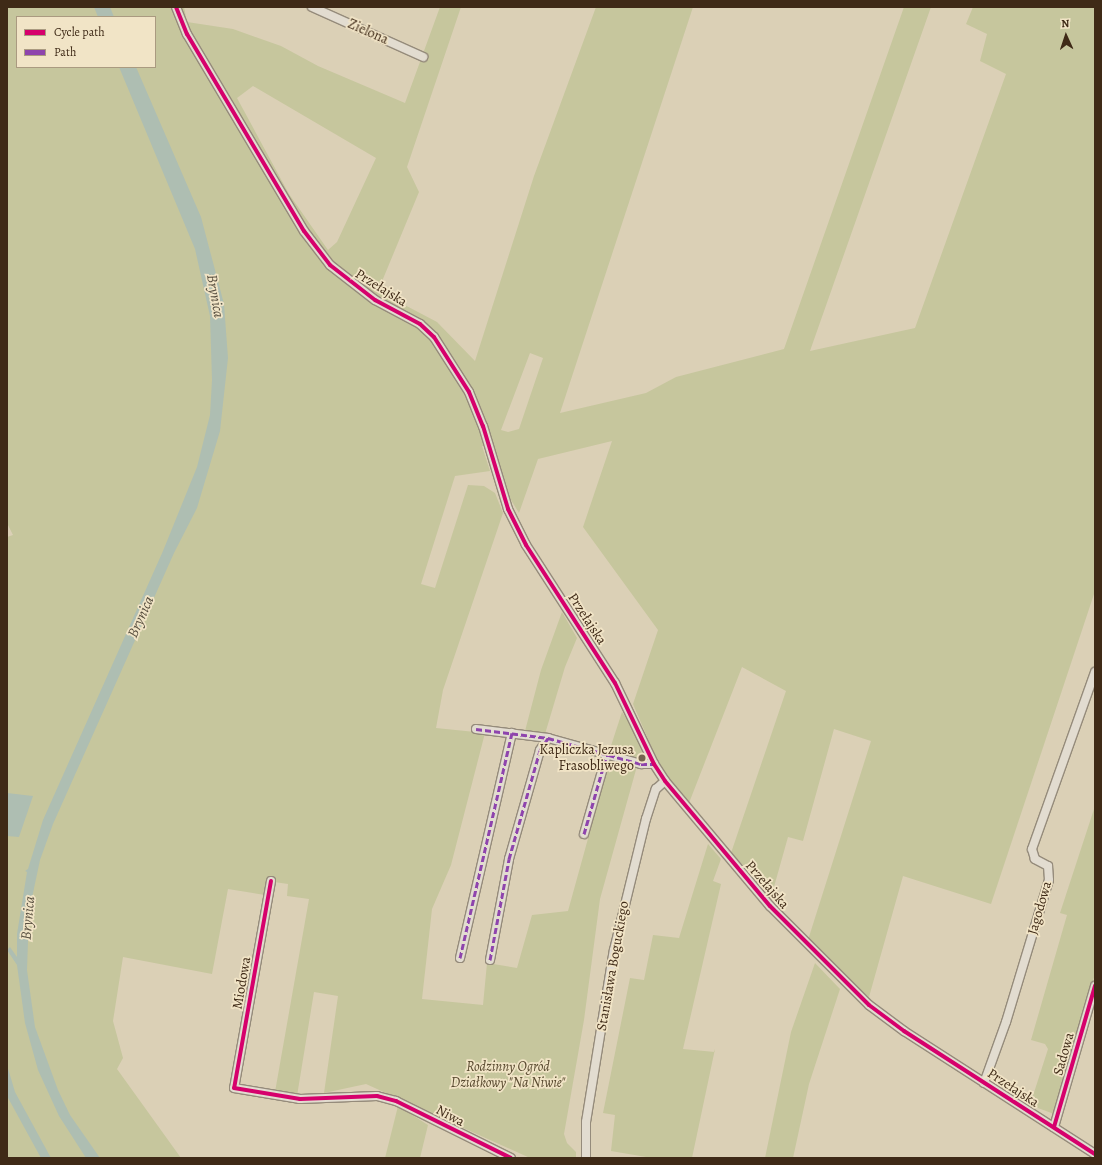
<!DOCTYPE html>
<html>
<head>
<meta charset="utf-8">
<style>
	body { margin:0 }
	#map { position:relative; width:1102px; height:1165px; overflow:hidden; background:#dbd0b6; font-family:Alegreya,serif }
	div>[style] { position:absolute }
	[style*='--x'] { left:calc(var(--x)*1px); top:calc(var(--y)*1px); width:calc(var(--w)*1px); rotate:calc(var(--a)*1deg) }
	.green>* { inset:0; background:#c6c69d }
	.water>* { inset:0; background:#aebeb2 }
	.roads { filter:drop-shadow(1px 0 #958b7b) drop-shadow(-1px 0 #958b7b) drop-shadow(0 1px #958b7b) drop-shadow(0 -1px #958b7b) }
	.street>* { height:8px; margin:-4px; padding:0 4px; transform-origin:4px; border-radius:4px; background:#e2dcd0 }
	.quiet>* { height:3px; margin-top:-1.5px; transform-origin:0; background:repeating-linear-gradient(90deg,#8e44ad 0 6px,transparent 0 9px) }
	.cycleway>* { height:4px; margin:-2px; padding:0 2px; transform-origin:2px; border-radius:2px; background:#d6006c }
	.dots>* { width:11px; height:11px; translate:-50% -50%; box-sizing:border-box; border:2px solid #f1e4c6; border-radius:50% }
	span { translate:-50% -50%; white-space:nowrap; text-align:center; line-height:1.15; -webkit-text-stroke:3.5px #f1e4c6; paint-order:stroke }
	.street-label { font-size:14px; color:#3f2a17 }
	.poi-label { font-size:14px; color:#3f2a17 }
	.right { translate:-100% -50%; text-align:right }
	.park-label { font-size:14px; color:#57482e; font-style:italic }
	.water-label { font-size:15px; color:#564d3e; font-style:italic }
	.frame { position:absolute; inset:0; border:8px solid #3f2a17; pointer-events:none }
	.legend { position:absolute; left:16px; top:16px; width:140px; height:52px; box-sizing:border-box; background:#f1e4c6; border:1px solid #aa9a80; margin:0; padding:5px 7px; list-style:none; font-size:12px; color:#3f2a17 }
	.legend li { display:flex; align-items:center; gap:8px; height:20px }
	.legend b { width:20px; border:1px solid #aa9a80 }
	.north { position:absolute; left:1046px; top:16px; width:40px; height:40px; -webkit-text-stroke:3px #f1e4c6; paint-order:stroke; rotate:357deg; font-size:11px; font-weight:700; line-height:16px; text-align:center; color:#3f2a17 }
	.north::after { content:''; display:block; margin:auto; width:14px; height:18px; background:#3f2a17; clip-path:polygon(50% 0,100% 100%,50% 72%,0 100%) }
</style>
</head>
<body>
<div id="map">
	<div class="green">
		<div style="clip-path:polygon(evenodd,7px 7px,184px 7px,187px 22px,233px 29px,281px 46px,318px 66px,405px 103px,440px 7px,461px 7px,407px 167px,419px 192px,378px 291px,437px 322px,475px 361px,534px 176px,596px 7px,693px 7px,560px 413px,646px 393px,676px 377px,784px 349px,904px 7px,931px 7px,810px 351px,915px 328px,1006px 74px,980px 61px,987px 34px,966px 24px,973px 7px,1095px 7px,1095px 591px,991px 904px,903px 876px,869px 997px,856px 987px,808px 940px,871px 741px,834px 729px,803px 841px,788px 837px,772px 894px,731px 853px,786px 691px,742px 667px,689px 803px,660px 767px,633px 704px,658px 630px,583px 527px,612px 441px,538px 459px,519px 513px,508px 495px,493px 444px,482px 446px,490px 471px,455px 476px,421px 584px,435px 588px,468px 485px,484px 486px,495px 493px,503px 513px,443px 690px,436px 728px,485px 733px,451px 865px,432px 909px,422px 999px,483px 1005px,487px 963px,517px 968px,532px 915px,568px 911px,610px 759px,637px 766px,600px 899px,584px 1020px,564px 1134px,567px 1143px,576px 1152px,576px 1158px,530px 1158px,366px 1084px,324px 1093px,338px 996px,314px 992px,297px 1096px,275px 1092px,309px 899px,287px 896px,288px 884px,274px 882px,271px 896px,228px 889px,212px 974px,123px 957px,113px 1021px,123px 1058px,117px 1069px,181px 1158px,7px 1158px,7px 537px,13px 535px,7px 523px,7px 7px,17px 17px,155px 17px,155px 67px,17px 67px,17px 17px,7px 7px,253px 86px,376px 158px,337px 242px,328px 250px,289px 194px,237px 98px,253px 86px,7px 7px,530px 353px,543px 358px,519px 429px,508px 432px,501px 430px,530px 353px)"></div>
		<div style="clip-path:polygon(562px 612px,577px 638px,565px 667px,545px 734px,525px 731px,541px 670px)"></div>
		<div style="clip-path:polygon(622px 712px,629px 722px,648px 763px,609px 752px)"></div>
		<div style="clip-path:polygon(1095px 806px,1095px 974px,1054px 1114px,1030px 1105px,1048px 1049px,1045px 1044px,1031px 1040px,1067px 915px,1060px 913px)"></div>
		<div style="clip-path:polygon(708px 844px,721px 859px,713px 881px,721px 884px,683px 1049px,715px 1052px,715px 1049px,692px 1158px,652px 1158px,611px 1151px,615px 1115px,603px 1113px,630px 978px,644px 980px,653px 935px,679px 938px)"></div>
		<div style="clip-path:polygon(815px 963px,840px 989px,809px 1084px,793px 1158px,765px 1158px,791px 1032px)"></div>
		<div style="clip-path:polygon(398px 1106px,428px 1125px,420px 1158px,385px 1158px)"></div>
	</div>
	<div class="water">
		<div style="clip-path:polygon(94px 7px,110px 7px,114px 17px,98px 17px)"></div>
		<div style="clip-path:polygon(119px 67px,136px 67px,201px 217px,224px 304px,228px 358px,220px 431px,197px 508px,174px 553px,53px 824px,40px 860px,29px 912px,27px 970px,35px 1027px,58px 1090px,70px 1115px,100px 1158px,86px 1158px,59px 1116px,38px 1070px,25px 1023px,17px 965px,7px 950px,10px 947px,17px 957px,17px 934px,27px 872px,25px 871px,28px 869px,43px 820px,163px 551px,197px 467px,210px 415px,212px 380px,210px 316px,195px 249px)"></div>
		<div style="clip-path:polygon(7px 793px,33px 796px,19px 837px,7px 836px)"></div>
		<div style="clip-path:polygon(7px 1065px,15px 1092px,51px 1158px,41px 1158px,7px 1096px)"></div>
	</div>
	<div class="roads">
		<div class="street">
			<div style="--x:176;--y:7;--w:29;--a:68"></div>
			<div style="--x:187;--y:34;--w:229;--a:59.3"></div>
			<div style="--x:304;--y:231;--w:43;--a:52.6"></div>
			<div style="--x:330;--y:265;--w:57;--a:37.9"></div>
			<div style="--x:375;--y:300;--w:51;--a:28.1"></div>
			<div style="--x:420;--y:324;--w:19;--a:43"></div>
			<div style="--x:434;--y:337;--w:65;--a:57.5"></div>
			<div style="--x:469;--y:392;--w:37;--a:68"></div>
			<div style="--x:483;--y:426;--w:87;--a:73.2"></div>
			<div style="--x:508;--y:509;--w:40;--a:63.4"></div>
			<div style="--x:526;--y:545;--w:164;--a:57.2"></div>
			<div style="--x:615;--y:683;--w:90;--a:64.3"></div>
			<div style="--x:654;--y:764;--w:20;--a:57"></div>
			<div style="--x:665;--y:781;--w:163;--a:50"></div>
			<div style="--x:770;--y:906;--w:140;--a:45"></div>
			<div style="--x:869;--y:1005;--w:44;--a:36.6"></div>
			<div style="--x:904;--y:1031;--w:227;--a:32.8"></div>
			<div style="--x:312;--y:7;--w:122;--a:24.2"></div>
			<div style="--x:476;--y:729;--w:73;--a:7.1"></div>
			<div style="--x:548;--y:738;--w:97;--a:15.6"></div>
			<div style="--x:641;--y:764;--w:13;--a:0"></div>
			<div style="--x:584;--y:834;--w:83;--a:-74"></div>
			<div style="--x:271;--y:881;--w:210;--a:100.1"></div>
			<div style="--x:234;--y:1088;--w:67;--a:9.5"></div>
			<div style="--x:300;--y:1099;--w:77;--a:-2.2"></div>
			<div style="--x:377;--y:1096;--w:20;--a:15"></div>
			<div style="--x:396;--y:1101;--w:128;--a:26.4"></div>
			<div style="--x:460;--y:958;--w:231;--a:-77"></div>
			<div style="--x:490;--y:960;--w:103;--a:-79.3"></div>
			<div style="--x:509;--y:859;--w:113;--a:-74.1"></div>
			<div style="--x:540;--y:750;--w:14;--a:-56"></div>
			<div style="--x:984;--y:1083;--w:65;--a:-70.2"></div>
			<div style="--x:1006;--y:1022;--w:148;--a:-73.2"></div>
			<div style="--x:1049;--y:880;--w:14;--a:-94"></div>
			<div style="--x:1048;--y:866;--w:15;--a:-152"></div>
			<div style="--x:1035;--y:859;--w:10;--a:-107"></div>
			<div style="--x:1032;--y:849;--w:188;--a:-70.4"></div>
			<div style="--x:1054;--y:1127;--w:147;--a:-73.8"></div>
			<div style="--x:586;--y:1158;--w:36;--a:-90"></div>
			<div style="--x:586;--y:1122;--w:174;--a:-80.8"></div>
			<div style="--x:614;--y:950;--w:135;--a:-76.3"></div>
			<div style="--x:646;--y:819;--w:32;--a:-72"></div>
			<div style="--x:656;--y:789;--w:12;--a:-42"></div>
		</div>
	</div>
	<div class="quiet">
		<div style="--x:476;--y:729;--w:73;--a:7.1"></div>
		<div style="--x:548;--y:738;--w:97;--a:15.6"></div>
		<div style="--x:641;--y:764;--w:13;--a:0"></div>
		<div style="--x:584;--y:834;--w:83;--a:-74"></div>
		<div style="--x:460;--y:958;--w:231;--a:-77"></div>
		<div style="--x:490;--y:960;--w:103;--a:-79.3"></div>
		<div style="--x:509;--y:859;--w:113;--a:-74.1"></div>
		<div style="--x:540;--y:750;--w:14;--a:-56"></div>
	</div>
	<div class="cycleway">
		<div style="--x:176;--y:7;--w:29;--a:68"></div>
		<div style="--x:187;--y:34;--w:229;--a:59.3"></div>
		<div style="--x:304;--y:231;--w:43;--a:52.6"></div>
		<div style="--x:330;--y:265;--w:57;--a:37.9"></div>
		<div style="--x:375;--y:300;--w:51;--a:28.1"></div>
		<div style="--x:420;--y:324;--w:19;--a:43"></div>
		<div style="--x:434;--y:337;--w:65;--a:57.5"></div>
		<div style="--x:469;--y:392;--w:37;--a:68"></div>
		<div style="--x:483;--y:426;--w:87;--a:73.2"></div>
		<div style="--x:508;--y:509;--w:40;--a:63.4"></div>
		<div style="--x:526;--y:545;--w:164;--a:57.2"></div>
		<div style="--x:615;--y:683;--w:90;--a:64.3"></div>
		<div style="--x:654;--y:764;--w:20;--a:57"></div>
		<div style="--x:665;--y:781;--w:163;--a:50"></div>
		<div style="--x:770;--y:906;--w:140;--a:45"></div>
		<div style="--x:869;--y:1005;--w:44;--a:36.6"></div>
		<div style="--x:904;--y:1031;--w:227;--a:32.8"></div>
		<div style="--x:271;--y:881;--w:210;--a:100.1"></div>
		<div style="--x:234;--y:1088;--w:67;--a:9.5"></div>
		<div style="--x:300;--y:1099;--w:77;--a:-2.2"></div>
		<div style="--x:377;--y:1096;--w:20;--a:15"></div>
		<div style="--x:396;--y:1101;--w:128;--a:26.4"></div>
		<div style="--x:1054;--y:1127;--w:147;--a:-73.8"></div>
	</div>
	<div class="dots">
		<div style="left:642px;top:758px;background:#76644f"></div>
	</div>
	<div class="street-label">
		<span style="left:368px;top:32px;rotate:24deg">Zielona</span>
		<span style="left:381px;top:288px;rotate:32deg">Przełajska</span>
		<span style="left:587px;top:619px;rotate:57deg">Przełajska</span>
		<span style="left:767px;top:885px;rotate:49deg">Przełajska</span>
		<span style="left:1040px;top:908px;rotate:-74deg">Jagodowa</span>
		<span style="left:613px;top:966px;rotate:-80deg">Stanisława Boguckiego</span>
		<span style="left:242px;top:983px;rotate:-80deg">Miodowa</span>
		<span style="left:1064px;top:1054px;rotate:-74deg">Sadowa</span>
		<span style="left:1013px;top:1088px;rotate:33deg">Przełajska</span>
		<span style="left:450px;top:1116px;rotate:28deg">Niwa</span>
	</div>
	<div class="poi-label">
		<span class="right" style="left:634px;top:758px">Kapliczka Jezusa<br>Frasobliwego</span>
	</div>
	<div class="park-label">
		<span style="left:508px;top:1075px">Rodzinny Ogród<br>Działkowy "Na Niwie"</span>
	</div>
	<div class="water-label">
		<span style="left:215px;top:296px;rotate:80deg">Brynica</span>
		<span style="left:141px;top:617px;rotate:-66deg">Brynica</span>
		<span style="left:28px;top:918px;rotate:-85deg">Brynica</span>
	</div>
	<div class="frame"></div>
	<ul class="legend">
	<li><b style="height:5px;background:#d6006c"></b>Cycle path</li>
	<li><b style="height:5px;background:#8e44ad"></b>Path</li>
	</ul>
	<div class="north">N</div>
</div>
</body>
</html>
